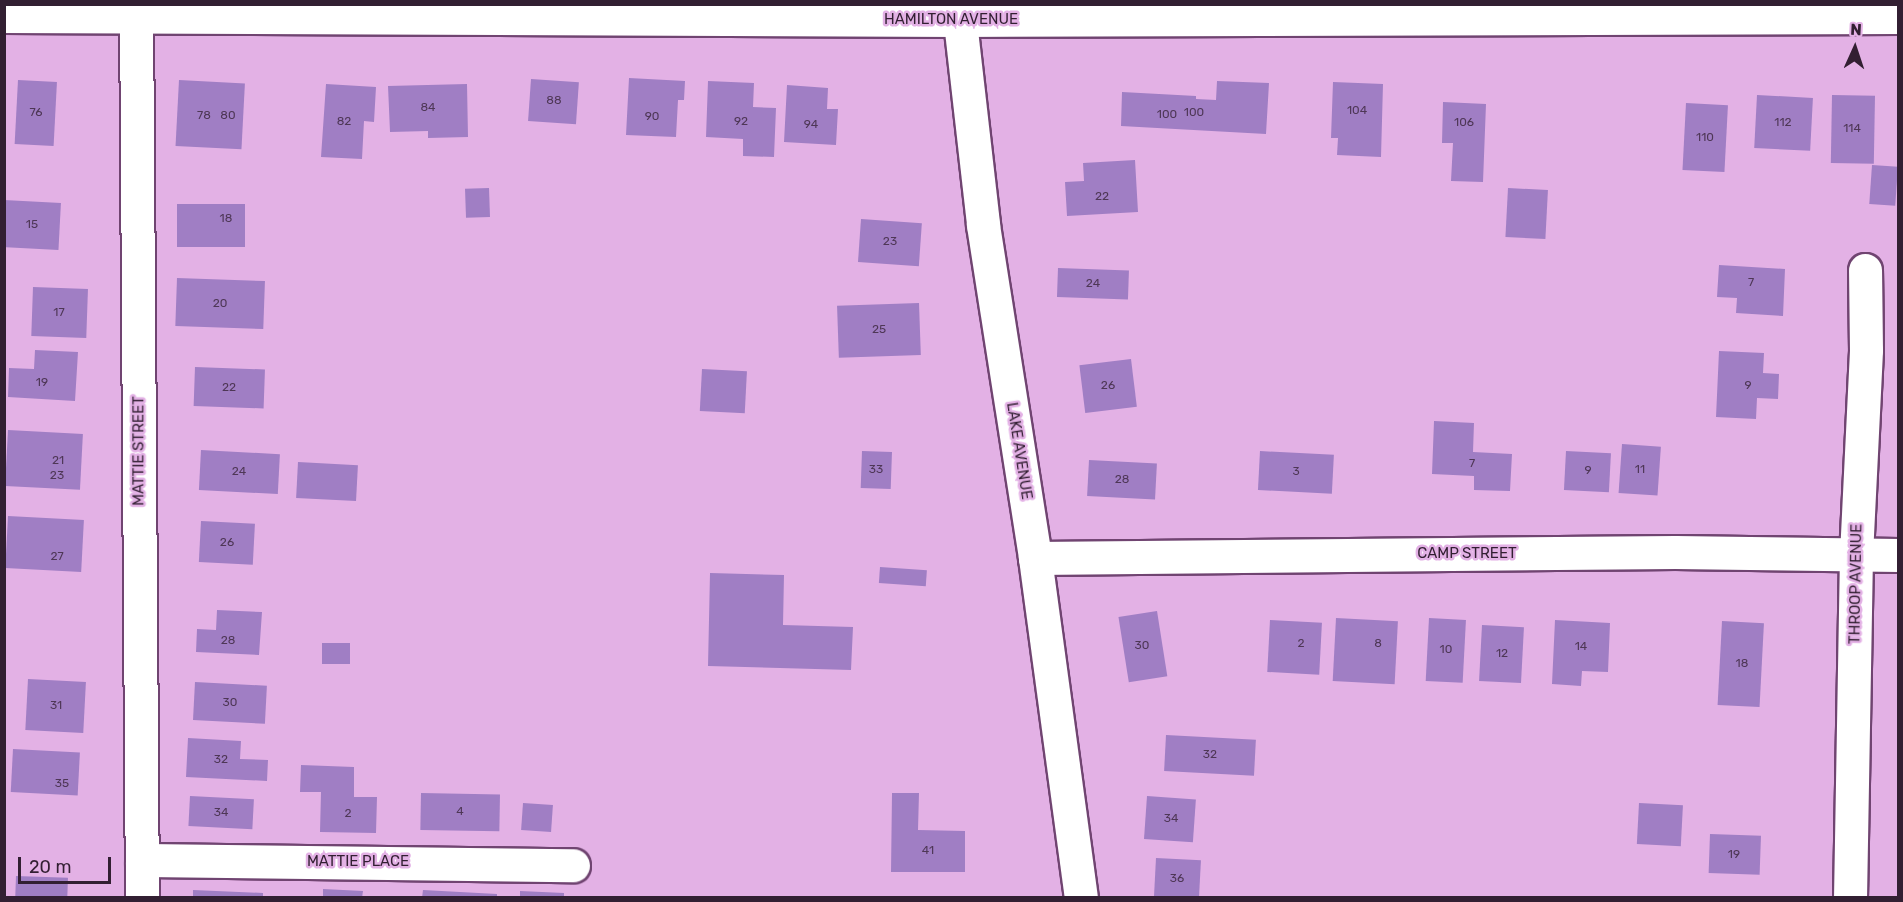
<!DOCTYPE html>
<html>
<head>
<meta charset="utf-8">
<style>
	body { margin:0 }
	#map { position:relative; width:1903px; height:902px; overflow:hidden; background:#e3b1e5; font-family:Rubik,sans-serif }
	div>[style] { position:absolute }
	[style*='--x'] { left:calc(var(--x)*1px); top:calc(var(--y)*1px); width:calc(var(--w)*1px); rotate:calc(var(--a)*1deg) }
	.building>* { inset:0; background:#a07ec4; transform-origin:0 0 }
	.roads { filter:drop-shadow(2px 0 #704471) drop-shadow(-2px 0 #704471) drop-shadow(0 2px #704471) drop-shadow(0 -2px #704471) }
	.street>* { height:33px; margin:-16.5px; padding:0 16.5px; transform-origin:16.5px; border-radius:16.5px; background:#fff }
	.secondary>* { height:33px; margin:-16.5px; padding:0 16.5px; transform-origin:16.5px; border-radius:16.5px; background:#fff }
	span { translate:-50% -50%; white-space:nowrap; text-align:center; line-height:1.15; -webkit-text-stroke:5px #e3b1e5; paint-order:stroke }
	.number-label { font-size:12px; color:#4e3756 }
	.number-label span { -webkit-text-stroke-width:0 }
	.street-label { font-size:15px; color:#321f32 }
	.frame { position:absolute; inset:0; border:6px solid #321f32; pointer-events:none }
	.north { position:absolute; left:1825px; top:18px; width:60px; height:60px; -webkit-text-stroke:4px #e3b1e5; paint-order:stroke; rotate:3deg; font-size:16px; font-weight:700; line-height:24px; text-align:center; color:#321f32 }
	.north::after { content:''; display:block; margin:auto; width:21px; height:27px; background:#321f32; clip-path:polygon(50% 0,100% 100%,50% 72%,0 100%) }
	.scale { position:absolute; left:18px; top:857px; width:93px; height:27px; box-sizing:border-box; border:3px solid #321f32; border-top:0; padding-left:8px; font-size:18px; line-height:21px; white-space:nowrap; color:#321f32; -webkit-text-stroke:4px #e3b1e5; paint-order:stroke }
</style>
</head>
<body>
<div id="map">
	<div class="building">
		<div style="clip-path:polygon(629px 78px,685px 81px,684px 100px,678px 100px,676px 137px,626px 135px)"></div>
		<div style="left:531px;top:79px;width:48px;height:42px;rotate:4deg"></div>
		<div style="left:18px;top:80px;width:39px;height:64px;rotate:3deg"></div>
		<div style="left:179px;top:80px;width:66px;height:66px;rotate:3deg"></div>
		<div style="clip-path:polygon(708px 81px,754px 83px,753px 107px,776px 108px,774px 157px,743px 156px,743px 139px,706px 137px)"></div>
		<div style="clip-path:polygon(1217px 81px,1269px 83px,1266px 134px,1121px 126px,1122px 92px,1196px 96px,1196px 99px,1216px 100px)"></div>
		<div style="clip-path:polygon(1333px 82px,1383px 84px,1381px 157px,1337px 155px,1338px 138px,1331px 138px)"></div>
		<div style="clip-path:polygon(326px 84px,376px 87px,374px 122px,364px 121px,362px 159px,321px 157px)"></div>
		<div style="clip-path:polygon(467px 84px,468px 137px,428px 138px,428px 131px,390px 132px,388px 86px)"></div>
		<div style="clip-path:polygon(787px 85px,828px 88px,827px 109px,838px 109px,836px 145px,784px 142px)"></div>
		<div style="left:1757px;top:95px;width:56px;height:53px;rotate:3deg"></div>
		<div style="left:1832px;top:95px;width:43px;height:68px;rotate:1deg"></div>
		<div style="clip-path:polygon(1443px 102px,1486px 104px,1483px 182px,1451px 181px,1453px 143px,1442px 143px)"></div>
		<div style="left:1686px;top:103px;width:42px;height:67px;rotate:3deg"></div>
		<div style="clip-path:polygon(1135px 160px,1138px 212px,1067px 216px,1065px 182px,1084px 181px,1083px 163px)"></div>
		<div style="left:1872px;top:165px;width:26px;height:39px;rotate:4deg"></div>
		<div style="left:489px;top:188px;width:29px;height:24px;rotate:88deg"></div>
		<div style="left:1508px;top:188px;width:40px;height:49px;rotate:3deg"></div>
		<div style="left:4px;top:200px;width:57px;height:47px;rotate:3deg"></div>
		<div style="left:177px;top:204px;width:68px;height:43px"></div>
		<div style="left:861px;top:219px;width:61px;height:43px;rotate:4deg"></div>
		<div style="clip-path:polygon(1719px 265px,1785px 269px,1783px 316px,1736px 313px,1737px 298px,1717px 297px)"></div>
		<div style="left:1058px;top:268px;width:71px;height:29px;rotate:2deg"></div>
		<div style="left:177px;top:278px;width:88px;height:48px;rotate:2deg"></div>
		<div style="left:33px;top:287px;width:55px;height:49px;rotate:2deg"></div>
		<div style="left:919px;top:303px;width:52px;height:82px;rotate:88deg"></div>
		<div style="clip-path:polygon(35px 350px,78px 352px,75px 401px,8px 397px,9px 368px,34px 369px)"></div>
		<div style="clip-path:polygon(1719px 351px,1764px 353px,1763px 373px,1779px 374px,1778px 399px,1757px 398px,1756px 419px,1716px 417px)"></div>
		<div style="left:1131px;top:359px;width:48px;height:52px;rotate:83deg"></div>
		<div style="left:195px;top:367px;width:70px;height:39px;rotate:2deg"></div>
		<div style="left:702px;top:369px;width:45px;height:42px;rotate:3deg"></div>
		<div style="clip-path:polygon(1434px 421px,1474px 423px,1473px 452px,1512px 454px,1510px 491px,1474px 490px,1474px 476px,1432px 474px)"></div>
		<div style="left:8px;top:430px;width:75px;height:56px;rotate:3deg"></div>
		<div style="left:1622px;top:444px;width:39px;height:49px;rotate:4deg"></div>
		<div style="left:201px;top:450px;width:79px;height:40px;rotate:3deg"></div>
		<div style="left:862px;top:451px;width:30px;height:37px;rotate:2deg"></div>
		<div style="left:1260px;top:451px;width:74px;height:39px;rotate:3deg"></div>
		<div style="left:1566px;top:451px;width:45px;height:39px;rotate:3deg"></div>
		<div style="left:1089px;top:460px;width:68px;height:36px;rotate:3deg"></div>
		<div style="left:298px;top:462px;width:60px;height:36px;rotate:3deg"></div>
		<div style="left:8px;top:516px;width:76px;height:52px;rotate:3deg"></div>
		<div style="left:201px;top:521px;width:54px;height:41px;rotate:3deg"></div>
		<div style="left:880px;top:567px;width:47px;height:16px;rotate:4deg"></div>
		<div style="clip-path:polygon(710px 573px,784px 575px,783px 625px,853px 627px,851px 670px,708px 666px)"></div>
		<div style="clip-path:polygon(217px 610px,262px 612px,259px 655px,196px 652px,197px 629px,216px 630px)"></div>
		<div style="left:1157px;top:611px;width:66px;height:39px;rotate:81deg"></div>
		<div style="left:1336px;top:618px;width:62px;height:63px;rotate:3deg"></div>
		<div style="left:1429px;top:618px;width:37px;height:63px;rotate:3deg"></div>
		<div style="left:1270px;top:620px;width:52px;height:52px;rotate:3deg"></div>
		<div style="clip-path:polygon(1555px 620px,1610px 623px,1608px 672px,1582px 671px,1581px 686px,1552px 684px)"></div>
		<div style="left:1722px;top:621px;width:42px;height:84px;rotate:3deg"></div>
		<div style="left:1482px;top:625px;width:42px;height:56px;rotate:3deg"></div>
		<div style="left:322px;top:643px;width:28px;height:21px"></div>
		<div style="left:28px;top:679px;width:58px;height:51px;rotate:3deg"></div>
		<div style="left:195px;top:682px;width:72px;height:38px;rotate:3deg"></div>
		<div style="left:1166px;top:735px;width:90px;height:36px;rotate:3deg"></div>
		<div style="clip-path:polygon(188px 738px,241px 741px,240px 759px,268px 760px,267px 781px,186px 777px)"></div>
		<div style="left:13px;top:749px;width:67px;height:43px;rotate:3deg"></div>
		<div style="clip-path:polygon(301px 765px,354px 767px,354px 797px,377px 797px,376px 833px,320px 832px,321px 792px,300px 792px)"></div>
		<div style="left:421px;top:793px;width:79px;height:37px;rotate:1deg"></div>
		<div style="clip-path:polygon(892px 793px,919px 793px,918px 830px,965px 831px,965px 872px,891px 872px)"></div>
		<div style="left:190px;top:796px;width:64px;height:30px;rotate:3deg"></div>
		<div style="left:1147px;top:796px;width:49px;height:43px;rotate:4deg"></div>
		<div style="left:523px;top:803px;width:30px;height:27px;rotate:4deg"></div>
		<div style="left:1639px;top:803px;width:44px;height:41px;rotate:3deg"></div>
		<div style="left:1710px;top:834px;width:51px;height:39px;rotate:2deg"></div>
		<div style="left:1156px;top:858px;width:45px;height:40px;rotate:3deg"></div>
		<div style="left:16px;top:876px;width:52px;height:22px;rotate:2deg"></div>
		<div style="clip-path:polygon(323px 889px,363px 891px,362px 898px,323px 898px)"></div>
		<div style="clip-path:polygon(193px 890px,263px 893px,263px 898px,193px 898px)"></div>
		<div style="clip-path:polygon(423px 890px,497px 894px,497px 898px,422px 898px)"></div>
		<div style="clip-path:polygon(520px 891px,564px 893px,564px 898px,520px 898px)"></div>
	</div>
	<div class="roads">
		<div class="street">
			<div style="--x:136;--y:4;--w:894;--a:89.62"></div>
			<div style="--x:4;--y:16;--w:955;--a:0.24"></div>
			<div style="--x:959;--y:20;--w:939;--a:-0.18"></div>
			<div style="--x:1035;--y:558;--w:640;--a:-0.54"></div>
			<div style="--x:1675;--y:552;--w:223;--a:0.8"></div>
			<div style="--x:142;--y:860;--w:431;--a:0.7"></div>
			<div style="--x:1850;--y:898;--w:343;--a:-89"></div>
			<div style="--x:1856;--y:555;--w:205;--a:-87.2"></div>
			<div style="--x:1866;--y:350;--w:80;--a:-90.7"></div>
		</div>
		<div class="secondary">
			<div style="--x:958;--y:4;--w:222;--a:83.5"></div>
			<div style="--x:983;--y:225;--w:337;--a:81.1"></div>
			<div style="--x:1035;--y:558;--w:343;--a:82.3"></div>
		</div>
	</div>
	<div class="number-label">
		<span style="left:554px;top:101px">88</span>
		<span style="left:428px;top:108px">84</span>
		<span style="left:1357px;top:111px">104</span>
		<span style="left:36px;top:113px">76</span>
		<span style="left:1194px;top:113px">100</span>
		<span style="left:1167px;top:115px">100</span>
		<span style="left:204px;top:116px">78</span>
		<span style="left:228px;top:116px">80</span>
		<span style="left:652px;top:117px">90</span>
		<span style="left:344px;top:122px">82</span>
		<span style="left:741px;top:122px">92</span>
		<span style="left:1464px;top:123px">106</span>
		<span style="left:1783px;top:123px">112</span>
		<span style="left:811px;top:125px">94</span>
		<span style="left:1852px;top:129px">114</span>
		<span style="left:1705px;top:138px">110</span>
		<span style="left:1102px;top:197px">22</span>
		<span style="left:226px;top:219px">18</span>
		<span style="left:32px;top:225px">15</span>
		<span style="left:890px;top:242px">23</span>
		<span style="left:1751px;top:283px">7</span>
		<span style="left:1093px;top:284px">24</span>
		<span style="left:220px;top:304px">20</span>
		<span style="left:59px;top:313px">17</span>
		<span style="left:879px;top:330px">25</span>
		<span style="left:42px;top:383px">19</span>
		<span style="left:1108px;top:386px">26</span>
		<span style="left:1748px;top:386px">9</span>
		<span style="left:229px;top:388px">22</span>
		<span style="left:58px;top:461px">21</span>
		<span style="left:1472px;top:464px">7</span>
		<span style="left:876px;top:470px">33</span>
		<span style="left:1640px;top:470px">11</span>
		<span style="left:1588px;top:471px">9</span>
		<span style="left:239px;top:472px">24</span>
		<span style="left:1296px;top:472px">3</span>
		<span style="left:57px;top:476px">23</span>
		<span style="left:1122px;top:480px">28</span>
		<span style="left:227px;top:543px">26</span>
		<span style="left:57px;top:557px">27</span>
		<span style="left:228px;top:641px">28</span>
		<span style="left:1301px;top:644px">2</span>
		<span style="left:1378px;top:644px">8</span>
		<span style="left:1142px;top:646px">30</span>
		<span style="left:1581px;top:647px">14</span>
		<span style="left:1446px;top:650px">10</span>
		<span style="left:1502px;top:654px">12</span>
		<span style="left:1742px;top:664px">18</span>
		<span style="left:230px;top:703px">30</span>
		<span style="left:56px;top:706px">31</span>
		<span style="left:1210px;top:755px">32</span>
		<span style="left:221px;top:760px">32</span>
		<span style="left:62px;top:784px">35</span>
		<span style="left:460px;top:812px">4</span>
		<span style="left:221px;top:813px">34</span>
		<span style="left:348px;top:814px">2</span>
		<span style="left:1171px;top:819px">34</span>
		<span style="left:928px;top:851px">41</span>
		<span style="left:1734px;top:855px">19</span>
		<span style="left:1177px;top:879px">36</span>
	</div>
	<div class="street-label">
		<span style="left:951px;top:20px">HAMILTON AVENUE</span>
		<span style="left:139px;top:451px;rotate:-90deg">MATTIE STREET</span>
		<span style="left:1019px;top:451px;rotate:81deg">LAKE AVENUE</span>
		<span style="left:1467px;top:554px">CAMP STREET</span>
		<span style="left:1856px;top:584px;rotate:-89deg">THROOP AVENUE</span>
		<span style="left:358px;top:862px">MATTIE PLACE</span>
	</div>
	<div class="frame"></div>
	<div class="north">N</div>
	<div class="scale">20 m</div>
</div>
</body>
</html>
